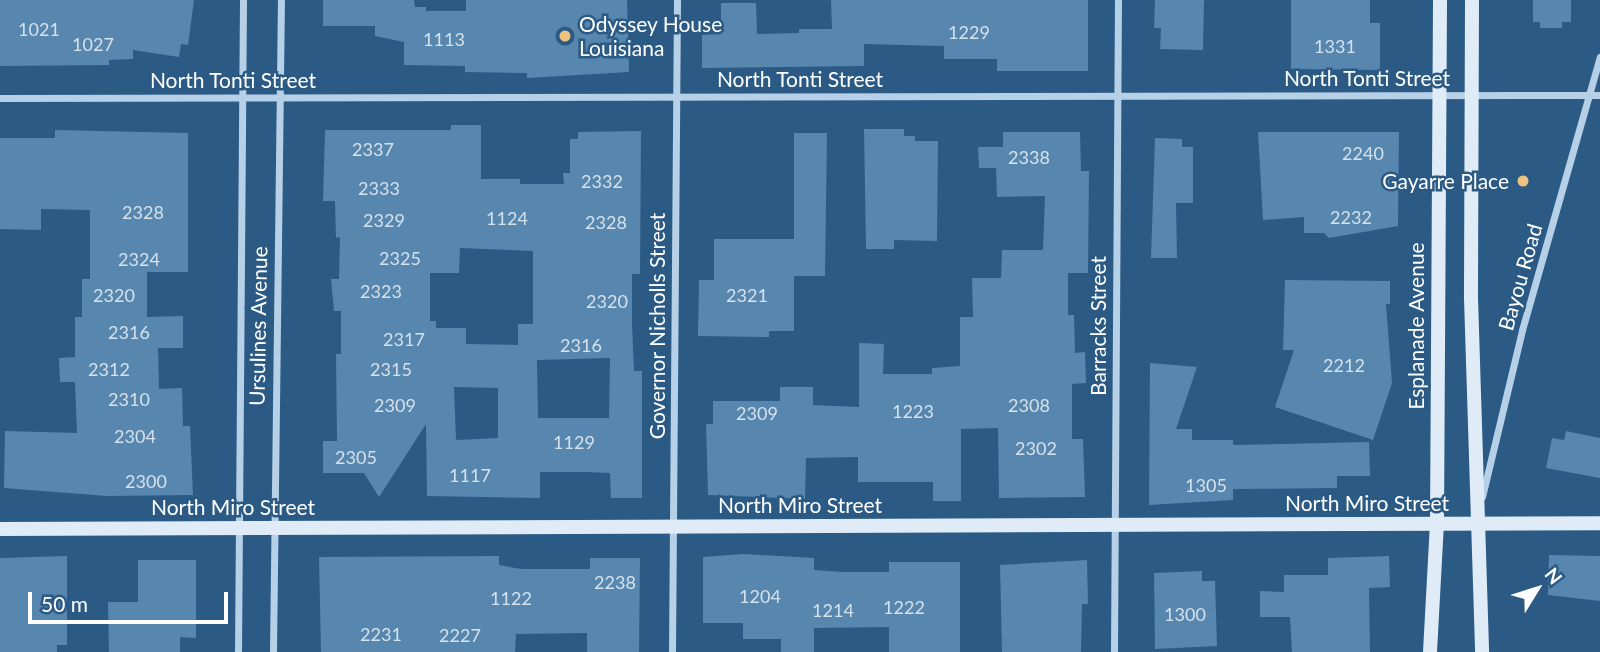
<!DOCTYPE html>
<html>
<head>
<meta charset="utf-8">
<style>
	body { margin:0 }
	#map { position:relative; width:1600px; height:652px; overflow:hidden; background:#2b5a85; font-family:Lato,sans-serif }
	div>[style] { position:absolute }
	.building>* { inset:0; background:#5786ae }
	.street>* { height:7px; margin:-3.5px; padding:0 3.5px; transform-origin:3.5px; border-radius:3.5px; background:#b6d0e7 }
	.secondary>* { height:14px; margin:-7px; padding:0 7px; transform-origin:7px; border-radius:7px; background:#dfebf7 }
	.dots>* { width:19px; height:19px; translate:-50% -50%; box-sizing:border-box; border:4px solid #2b5a85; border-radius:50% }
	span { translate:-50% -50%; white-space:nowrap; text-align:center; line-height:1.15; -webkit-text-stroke:5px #2b5a85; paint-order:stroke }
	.number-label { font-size:18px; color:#d5e1eb }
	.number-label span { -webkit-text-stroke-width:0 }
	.poi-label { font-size:21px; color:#fff }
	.left { translate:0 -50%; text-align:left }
	.right { translate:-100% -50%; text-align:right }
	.street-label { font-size:21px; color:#fff }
	.north { position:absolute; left:1502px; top:554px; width:70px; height:70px; -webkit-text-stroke:5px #2b5a85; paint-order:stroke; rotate:52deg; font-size:19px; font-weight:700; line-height:28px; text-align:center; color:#fff }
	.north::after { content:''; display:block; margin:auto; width:24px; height:32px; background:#fff; clip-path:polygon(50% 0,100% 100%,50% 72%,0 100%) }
	.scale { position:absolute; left:28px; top:592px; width:200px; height:32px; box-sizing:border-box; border:4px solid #fff; border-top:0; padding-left:9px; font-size:21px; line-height:24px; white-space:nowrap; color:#fff; -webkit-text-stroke:5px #2b5a85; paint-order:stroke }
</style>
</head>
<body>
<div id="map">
	<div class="building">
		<i style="clip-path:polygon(0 0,194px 0,188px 45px,181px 44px,179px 57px,133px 50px,133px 59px,109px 60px,109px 65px,0 66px)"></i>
		<i style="clip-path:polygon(323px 0,414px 0,415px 7px,426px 7px,426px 11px,466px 11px,466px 0,627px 0,629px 72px,527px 78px,527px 73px,465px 72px,465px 66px,404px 65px,404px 42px,375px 36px,375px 26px,323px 26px)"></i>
		<i style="clip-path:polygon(831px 0,1088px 0,1088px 71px,997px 71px,997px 59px,944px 59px,944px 46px,864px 44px,864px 66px,702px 68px,702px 35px,721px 34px,721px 3px,756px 3px,757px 34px,799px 33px,799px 29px,832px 29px)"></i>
		<i style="clip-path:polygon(1155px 0,1204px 0,1203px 50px,1160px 49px,1161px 28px,1154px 28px)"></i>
		<i style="clip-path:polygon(1291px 0,1370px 0,1370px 23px,1380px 23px,1380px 70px,1291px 69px)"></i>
		<i style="clip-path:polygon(1533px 0,1571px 0,1571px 22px,1562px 22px,1562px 28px,1540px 28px,1540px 22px,1533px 22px)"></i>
		<i style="clip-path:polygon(evenodd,451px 125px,481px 125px,481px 179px,520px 179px,520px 184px,564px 184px,563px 173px,570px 173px,570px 139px,578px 139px,578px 132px,641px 131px,640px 274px,632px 274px,632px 323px,634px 371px,642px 371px,642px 498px,611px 498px,610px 473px,585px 472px,540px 472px,540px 498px,427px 496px,426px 424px,379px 497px,364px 473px,323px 473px,323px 441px,337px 441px,336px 354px,341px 354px,341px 311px,334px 311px,331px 279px,339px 279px,340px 237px,336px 238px,335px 201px,323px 201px,325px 130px,451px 130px,451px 125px,460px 248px,533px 251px,533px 324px,518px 324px,518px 345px,466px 344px,466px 328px,436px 328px,436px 321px,430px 321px,430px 273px,459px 273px,460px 248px,451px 125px,610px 358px,609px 418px,538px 418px,537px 360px,610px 358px,451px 125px,454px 387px,498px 388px,498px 438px,456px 440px,454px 387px)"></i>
		<i style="clip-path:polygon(864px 129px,904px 129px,904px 136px,915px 136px,915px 141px,938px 141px,937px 241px,894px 240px,894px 249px,866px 249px)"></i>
		<i style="clip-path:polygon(55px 130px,188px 133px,188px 272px,147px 272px,147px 317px,183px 316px,183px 348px,158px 348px,159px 389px,182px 388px,183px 426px,190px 426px,193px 495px,107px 496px,4px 488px,5px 431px,77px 433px,75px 382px,60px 382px,59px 358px,75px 357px,75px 317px,82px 317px,82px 279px,90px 279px,90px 210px,41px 209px,41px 230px,0 229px,0 138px,55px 138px)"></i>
		<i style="clip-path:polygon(1003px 132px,1080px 132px,1081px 171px,1089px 171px,1088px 273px,1068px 273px,1068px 315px,1074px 315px,1075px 353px,1085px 352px,1086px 383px,1072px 384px,1072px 439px,1083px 439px,1085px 497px,999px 498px,998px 428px,961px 429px,961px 501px,933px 501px,933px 482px,858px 482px,858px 457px,806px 458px,805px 499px,708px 495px,706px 424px,713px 424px,713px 401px,780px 401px,780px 387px,813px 387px,813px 405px,859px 407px,859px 343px,884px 344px,883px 374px,932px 374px,932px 368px,960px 366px,960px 317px,973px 317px,972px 278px,1001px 278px,1002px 250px,1043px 250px,1045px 196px,997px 197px,996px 168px,979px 168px,978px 147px,1003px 147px)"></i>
		<i style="clip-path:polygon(1258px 132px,1399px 132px,1398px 226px,1329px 238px,1324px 233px,1304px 233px,1304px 217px,1263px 220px)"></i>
		<i style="clip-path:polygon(794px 133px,827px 133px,825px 276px,794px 276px,794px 331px,769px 331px,769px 337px,698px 336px,699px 280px,714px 280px,714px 239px,794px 239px)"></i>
		<i style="clip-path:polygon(1155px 138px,1182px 139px,1182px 147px,1193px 147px,1193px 203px,1176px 203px,1177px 258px,1151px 258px)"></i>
		<i style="clip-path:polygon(1285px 280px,1390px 281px,1390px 304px,1386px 304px,1392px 383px,1373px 440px,1275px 407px,1294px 350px,1283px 350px)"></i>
		<i style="clip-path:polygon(1150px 363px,1197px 367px,1176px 429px,1192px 429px,1192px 440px,1233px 440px,1233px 445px,1369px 442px,1370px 476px,1337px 476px,1337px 488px,1233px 489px,1233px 500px,1149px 505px)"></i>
		<i style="clip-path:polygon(1566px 431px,1600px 438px,1600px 478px,1546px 468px,1552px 438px,1564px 440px)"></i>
		<i style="clip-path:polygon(743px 554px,814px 558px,814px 570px,843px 572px,889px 572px,889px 562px,960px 562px,960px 652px,889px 652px,889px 627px,814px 628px,814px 652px,781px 652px,781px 639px,743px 639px,743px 623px,703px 623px,703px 557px)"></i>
		<i style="clip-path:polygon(1549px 555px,1600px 556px,1600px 601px,1548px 595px)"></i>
		<i style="clip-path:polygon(67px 556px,67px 645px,57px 645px,57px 652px,0 652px,0 558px)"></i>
		<i style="clip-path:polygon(499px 556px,499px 565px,521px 569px,590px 569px,590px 558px,640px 558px,639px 652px,587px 652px,587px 633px,516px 634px,515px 652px,321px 652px,319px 557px)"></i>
		<i style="clip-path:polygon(1389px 556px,1390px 587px,1369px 588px,1370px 652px,1292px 652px,1290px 617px,1260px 617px,1260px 591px,1284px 592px,1284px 575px,1328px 575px,1328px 558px)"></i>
		<i style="clip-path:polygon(138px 560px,196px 560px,196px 638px,180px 637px,180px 652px,109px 652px,108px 602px,138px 602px)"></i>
		<i style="clip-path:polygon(1087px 560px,1088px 604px,1082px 604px,1081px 652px,1002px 652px,1000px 565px)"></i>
		<i style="clip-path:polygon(1202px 571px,1202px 581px,1215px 581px,1217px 646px,1155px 649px,1154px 573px)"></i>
	</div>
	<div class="street">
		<i style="left:0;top:98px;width:1600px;rotate:-0.11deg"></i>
		<i style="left:1482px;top:497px;width:172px;rotate:-76.5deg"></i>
		<i style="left:1522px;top:330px;width:284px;rotate:-74.1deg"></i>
		<i style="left:238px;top:652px;width:652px;rotate:-89.56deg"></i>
		<i style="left:273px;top:652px;width:652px;rotate:-89.3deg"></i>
		<i style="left:672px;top:652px;width:652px;rotate:-89.56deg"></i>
		<i style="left:1114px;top:652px;width:652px;rotate:-89.65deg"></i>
	</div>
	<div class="secondary">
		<i style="left:1472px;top:0;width:298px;rotate:90.2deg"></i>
		<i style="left:1471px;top:298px;width:354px;rotate:88.2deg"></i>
		<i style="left:0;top:529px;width:1600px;rotate:-0.21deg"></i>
		<i style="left:1430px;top:652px;width:128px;rotate:-86.9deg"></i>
		<i style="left:1437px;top:524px;width:524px;rotate:-89.67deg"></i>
	</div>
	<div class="dots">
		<i style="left:565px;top:36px;background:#edc37e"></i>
		<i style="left:1523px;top:181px;background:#edc37e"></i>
	</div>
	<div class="number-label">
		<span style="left:39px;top:29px">1021</span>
		<span style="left:969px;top:32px">1229</span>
		<span style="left:444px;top:39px">1113</span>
		<span style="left:93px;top:44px">1027</span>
		<span style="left:1335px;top:46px">1331</span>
		<span style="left:373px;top:149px">2337</span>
		<span style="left:1363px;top:153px">2240</span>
		<span style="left:1029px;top:157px">2338</span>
		<span style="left:602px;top:181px">2332</span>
		<span style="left:379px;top:188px">2333</span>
		<span style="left:143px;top:212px">2328</span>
		<span style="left:1351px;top:217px">2232</span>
		<span style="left:507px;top:218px">1124</span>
		<span style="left:384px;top:220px">2329</span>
		<span style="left:606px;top:222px">2328</span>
		<span style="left:400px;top:258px">2325</span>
		<span style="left:139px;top:259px">2324</span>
		<span style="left:381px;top:291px">2323</span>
		<span style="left:114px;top:295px">2320</span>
		<span style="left:747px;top:295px">2321</span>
		<span style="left:607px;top:301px">2320</span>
		<span style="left:129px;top:332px">2316</span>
		<span style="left:404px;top:339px">2317</span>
		<span style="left:581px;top:345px">2316</span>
		<span style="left:1344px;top:365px">2212</span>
		<span style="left:109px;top:369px">2312</span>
		<span style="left:391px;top:369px">2315</span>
		<span style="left:129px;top:399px">2310</span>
		<span style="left:395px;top:405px">2309</span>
		<span style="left:1029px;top:405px">2308</span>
		<span style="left:913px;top:411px">1223</span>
		<span style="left:757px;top:413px">2309</span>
		<span style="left:135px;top:436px">2304</span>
		<span style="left:574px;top:442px">1129</span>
		<span style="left:1036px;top:448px">2302</span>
		<span style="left:356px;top:457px">2305</span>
		<span style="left:470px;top:475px">1117</span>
		<span style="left:146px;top:481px">2300</span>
		<span style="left:1206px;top:485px">1305</span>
		<span style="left:615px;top:582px">2238</span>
		<span style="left:760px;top:596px">1204</span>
		<span style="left:511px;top:598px">1122</span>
		<span style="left:904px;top:607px">1222</span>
		<span style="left:833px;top:610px">1214</span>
		<span style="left:1185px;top:614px">1300</span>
		<span style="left:381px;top:634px">2231</span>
		<span style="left:460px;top:635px">2227</span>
	</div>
	<div class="poi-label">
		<span class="left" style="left:579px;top:36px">Odyssey House<br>Louisiana</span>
		<span class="right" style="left:1509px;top:181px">Gayarre Place</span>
	</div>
	<div class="street-label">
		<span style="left:1367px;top:78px">North Tonti Street</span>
		<span style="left:800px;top:79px">North Tonti Street</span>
		<span style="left:233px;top:80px">North Tonti Street</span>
		<span style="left:1520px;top:277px;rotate:-74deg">Bayou Road</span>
		<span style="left:258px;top:326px;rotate:-89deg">Ursulines Avenue</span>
		<span style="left:657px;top:326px;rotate:-90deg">Governor Nicholls Street</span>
		<span style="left:1098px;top:326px;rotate:-90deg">Barracks Street</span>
		<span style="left:1416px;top:326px;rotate:-90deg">Esplanade Avenue</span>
		<span style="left:1367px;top:503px">North Miro Street</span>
		<span style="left:800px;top:505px">North Miro Street</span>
		<span style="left:233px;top:507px">North Miro Street</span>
	</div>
	<div class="north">N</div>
	<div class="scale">50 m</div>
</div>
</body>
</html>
